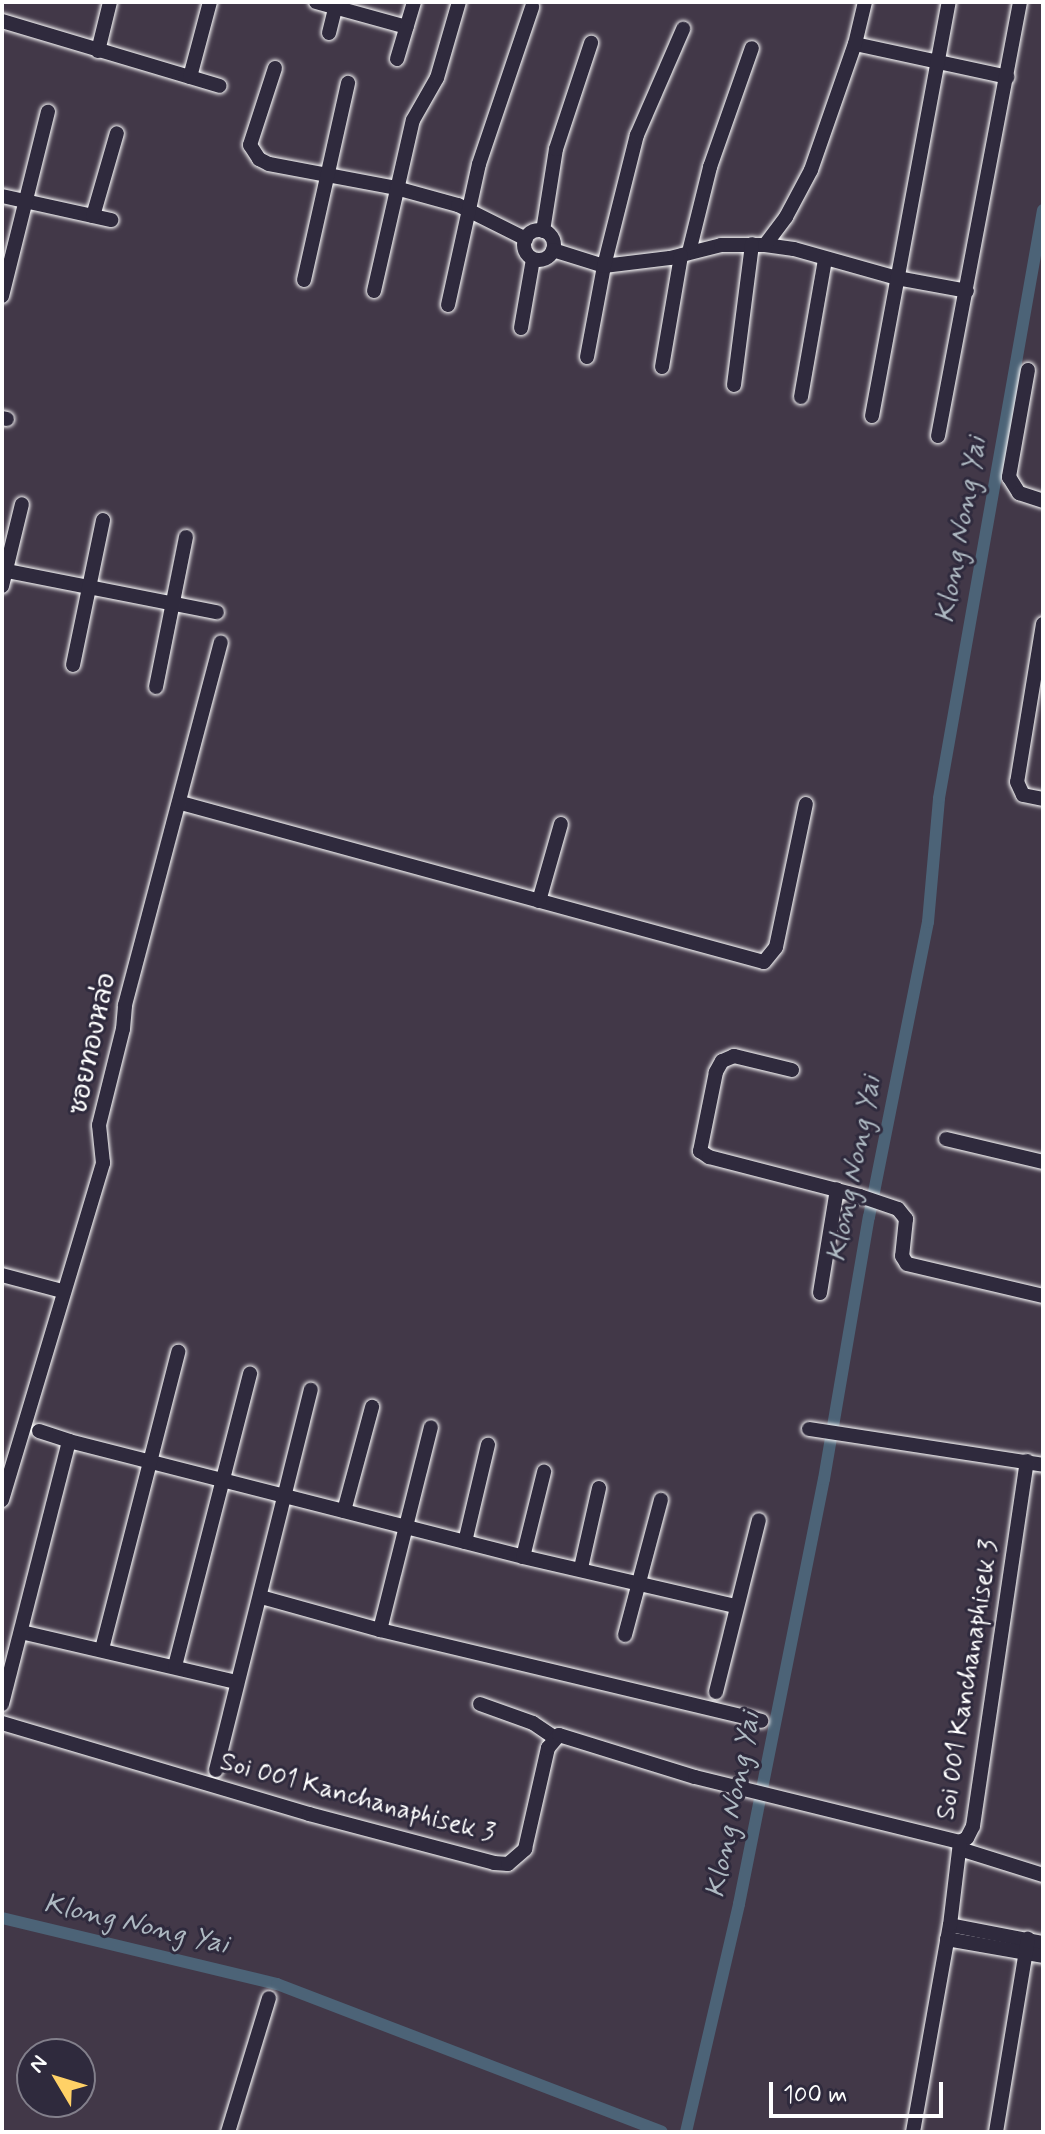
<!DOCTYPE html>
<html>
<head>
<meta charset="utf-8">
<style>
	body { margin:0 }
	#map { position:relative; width:1045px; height:2134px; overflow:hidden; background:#423848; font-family:Mynerve,"Playpen Sans Thai",sans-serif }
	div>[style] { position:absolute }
	.canal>* { height:12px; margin:-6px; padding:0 6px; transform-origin:6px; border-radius:6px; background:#4c6377 }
	.roads { filter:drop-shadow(0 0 2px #fff) drop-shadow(0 0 2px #fff) }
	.minor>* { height:14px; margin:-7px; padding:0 7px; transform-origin:7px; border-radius:7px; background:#2f2a3d }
	.minor>.ring { margin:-7px; padding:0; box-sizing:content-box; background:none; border:14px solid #2f2a3d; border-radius:50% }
	span { translate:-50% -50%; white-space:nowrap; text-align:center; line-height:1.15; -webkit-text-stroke:6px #2f2a3d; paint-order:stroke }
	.street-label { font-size:26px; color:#fff }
	.water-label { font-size:28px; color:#aeb9c2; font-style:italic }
	.frame { position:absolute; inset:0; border:4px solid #fff; pointer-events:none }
	.north { position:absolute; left:16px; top:2038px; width:80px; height:80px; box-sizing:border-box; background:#2f2a3d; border:2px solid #827f8b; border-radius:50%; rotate:308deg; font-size:22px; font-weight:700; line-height:32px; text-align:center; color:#fff }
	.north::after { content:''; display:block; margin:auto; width:28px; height:36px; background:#ffd166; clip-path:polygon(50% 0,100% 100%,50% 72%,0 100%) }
	.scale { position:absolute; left:769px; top:2082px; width:174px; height:36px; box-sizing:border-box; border:4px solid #fff; border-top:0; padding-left:10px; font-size:24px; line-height:28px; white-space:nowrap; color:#fff; -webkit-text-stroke:6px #2f2a3d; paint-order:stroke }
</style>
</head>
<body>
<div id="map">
	<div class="canal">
		<i style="left:2px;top:1918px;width:283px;rotate:13.5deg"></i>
		<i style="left:277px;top:1984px;width:412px;rotate:21deg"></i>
		<i style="left:686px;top:2132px;width:234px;rotate:-76.9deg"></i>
		<i style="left:739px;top:1904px;width:433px;rotate:-78.7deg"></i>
		<i style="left:824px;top:1479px;width:266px;rotate:-80.3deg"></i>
		<i style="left:869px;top:1217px;width:301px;rotate:-78.7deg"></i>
		<i style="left:928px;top:922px;width:124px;rotate:-84.9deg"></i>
		<i style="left:939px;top:798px;width:597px;rotate:-79.97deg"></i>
	</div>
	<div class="roads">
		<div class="minor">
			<i style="left:316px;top:2px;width:94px;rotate:15.4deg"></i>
			<i style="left:2px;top:21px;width:227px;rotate:16.6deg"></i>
			<i style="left:329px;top:33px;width:32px;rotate:-76deg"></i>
			<i style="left:855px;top:44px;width:156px;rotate:12.2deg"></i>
			<i style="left:98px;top:51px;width:50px;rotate:-76.2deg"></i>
			<i style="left:397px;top:59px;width:59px;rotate:-73.4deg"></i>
			<i style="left:275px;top:68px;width:81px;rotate:108deg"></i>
			<i style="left:250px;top:145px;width:17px;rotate:57deg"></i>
			<i style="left:259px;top:159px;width:11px;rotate:27deg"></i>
			<i style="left:269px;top:164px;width:129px;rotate:10.7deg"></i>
			<i style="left:396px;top:188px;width:64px;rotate:15.3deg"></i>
			<i style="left:458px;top:205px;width:76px;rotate:26.6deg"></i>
			<i style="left:190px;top:77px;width:78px;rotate:-75.1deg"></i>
			<i style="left:2px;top:196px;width:112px;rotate:12.4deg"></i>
			<i style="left:93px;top:216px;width:86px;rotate:-73.9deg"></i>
			<i class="ring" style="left:524px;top:230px;width:16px;height:16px"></i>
			<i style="left:543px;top:231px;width:83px;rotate:-81deg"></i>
			<i style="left:556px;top:149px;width:112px;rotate:-71.7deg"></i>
			<i style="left:765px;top:245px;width:29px;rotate:8deg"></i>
			<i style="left:794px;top:249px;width:107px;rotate:15.7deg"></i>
			<i style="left:897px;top:278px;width:71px;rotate:10.5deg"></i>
			<i style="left:553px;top:250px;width:53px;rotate:17.4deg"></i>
			<i style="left:604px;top:266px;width:66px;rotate:-6.9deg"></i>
			<i style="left:670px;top:258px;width:53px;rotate:-14.3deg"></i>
			<i style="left:721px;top:245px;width:44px"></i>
			<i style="left:765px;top:245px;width:35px;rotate:-53deg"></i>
			<i style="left:786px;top:217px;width:53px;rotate:-62deg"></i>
			<i style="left:811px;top:170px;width:133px;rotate:-70.8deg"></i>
			<i style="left:855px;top:44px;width:43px;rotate:-76.6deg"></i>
			<i style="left:689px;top:252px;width:88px;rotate:-76.1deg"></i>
			<i style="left:710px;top:167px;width:126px;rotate:-70.6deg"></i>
			<i style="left:304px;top:280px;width:202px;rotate:-77.4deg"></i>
			<i style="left:374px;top:291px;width:175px;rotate:-77.2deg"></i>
			<i style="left:413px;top:120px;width:48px;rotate:-60.3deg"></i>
			<i style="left:437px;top:78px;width:79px;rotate:-73.9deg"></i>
			<i style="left:2px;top:296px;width:190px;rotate:-76deg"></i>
			<i style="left:448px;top:305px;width:144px;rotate:-77.6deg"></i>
			<i style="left:479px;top:164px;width:166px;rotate:-71.3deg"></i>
			<i style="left:521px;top:328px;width:70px;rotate:-80.1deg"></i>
			<i style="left:587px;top:357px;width:93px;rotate:-79.4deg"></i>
			<i style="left:604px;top:266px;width:135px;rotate:-75.9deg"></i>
			<i style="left:637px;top:135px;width:116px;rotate:-66.5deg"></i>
			<i style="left:662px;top:367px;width:113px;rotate:-80.3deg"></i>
			<i style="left:1028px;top:370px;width:109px;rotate:100.1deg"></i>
			<i style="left:1009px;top:477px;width:19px;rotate:58deg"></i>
			<i style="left:1019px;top:493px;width:25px;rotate:18deg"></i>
			<i style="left:734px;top:385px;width:142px;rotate:-82.7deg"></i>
			<i style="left:801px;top:397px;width:140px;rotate:-80.1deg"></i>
			<i style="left:872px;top:416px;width:421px;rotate:-79.5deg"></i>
			<i style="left:2px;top:418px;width:5px;rotate:11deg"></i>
			<i style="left:938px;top:436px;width:442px;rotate:-79.3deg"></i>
			<i style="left:2px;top:570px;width:219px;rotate:11.1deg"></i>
			<i style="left:2px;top:586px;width:84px;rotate:-76.3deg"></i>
			<i style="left:1043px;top:624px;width:160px;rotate:99.3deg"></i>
			<i style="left:1017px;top:782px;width:14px;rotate:65deg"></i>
			<i style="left:1023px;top:795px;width:20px;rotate:11deg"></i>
			<i style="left:73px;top:665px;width:148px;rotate:-78.3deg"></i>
			<i style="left:156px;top:687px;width:153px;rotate:-78.7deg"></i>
			<i style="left:181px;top:803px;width:604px;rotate:15.26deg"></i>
			<i style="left:764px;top:962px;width:19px;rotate:-51deg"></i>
			<i style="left:776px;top:947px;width:146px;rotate:-78.2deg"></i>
			<i style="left:539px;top:901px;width:80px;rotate:-74.1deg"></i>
			<i style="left:792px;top:1070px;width:60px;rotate:-166.4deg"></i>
			<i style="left:734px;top:1056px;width:13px;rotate:157deg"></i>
			<i style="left:722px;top:1061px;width:13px;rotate:119deg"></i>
			<i style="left:716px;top:1072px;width:81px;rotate:101.4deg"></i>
			<i style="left:700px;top:1151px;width:11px;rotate:34deg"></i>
			<i style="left:709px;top:1157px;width:156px;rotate:14.5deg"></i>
			<i style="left:860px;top:1196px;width:40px;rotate:18.9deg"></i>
			<i style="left:898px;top:1209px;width:13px;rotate:51deg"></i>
			<i style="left:906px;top:1219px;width:37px;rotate:96deg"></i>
			<i style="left:902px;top:1256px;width:9px;rotate:58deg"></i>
			<i style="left:907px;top:1264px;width:140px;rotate:13.2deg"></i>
			<i style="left:946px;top:1139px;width:100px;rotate:13.3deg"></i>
			<i style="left:2px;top:1275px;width:62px;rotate:14.9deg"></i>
			<i style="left:820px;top:1293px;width:105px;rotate:-80.7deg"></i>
			<i style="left:809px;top:1429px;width:237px;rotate:8.7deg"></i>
			<i style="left:39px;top:1431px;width:32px;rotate:18deg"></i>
			<i style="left:69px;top:1441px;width:469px;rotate:14.3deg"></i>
			<i style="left:523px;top:1557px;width:219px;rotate:13deg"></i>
			<i style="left:2px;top:1500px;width:352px;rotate:-73.3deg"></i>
			<i style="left:103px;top:1163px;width:38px;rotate:-96deg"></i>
			<i style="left:99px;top:1125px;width:99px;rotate:-76deg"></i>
			<i style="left:123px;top:1029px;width:24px;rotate:-85deg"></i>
			<i style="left:125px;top:1005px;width:375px;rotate:-75.2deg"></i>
			<i style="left:344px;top:1511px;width:108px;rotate:-74.9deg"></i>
			<i style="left:465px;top:1542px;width:100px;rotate:-76.7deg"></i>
			<i style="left:523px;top:1557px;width:88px;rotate:-76.1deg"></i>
			<i style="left:581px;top:1568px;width:82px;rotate:-77.3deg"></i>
			<i style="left:261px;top:1597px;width:123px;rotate:15.5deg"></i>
			<i style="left:380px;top:1630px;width:392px;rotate:13.4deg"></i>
			<i style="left:380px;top:1630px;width:209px;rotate:-75.9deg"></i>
			<i style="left:21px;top:1632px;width:221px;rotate:13.1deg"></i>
			<i style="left:625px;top:1635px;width:140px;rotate:-75.1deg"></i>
			<i style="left:102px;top:1649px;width:307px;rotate:-75.6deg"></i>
			<i style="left:175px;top:1666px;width:302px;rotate:-75.6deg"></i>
			<i style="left:716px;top:1692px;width:177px;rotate:-76deg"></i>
			<i style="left:2px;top:1704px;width:271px;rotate:-75.7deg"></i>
			<i style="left:480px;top:1704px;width:56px;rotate:19.7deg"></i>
			<i style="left:533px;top:1723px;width:27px;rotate:34deg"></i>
			<i style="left:2px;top:1723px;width:320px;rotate:16.5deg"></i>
			<i style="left:309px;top:1814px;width:191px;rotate:14.8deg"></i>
			<i style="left:494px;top:1863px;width:14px;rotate:4deg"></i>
			<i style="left:508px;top:1864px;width:23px;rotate:-41deg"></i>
			<i style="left:525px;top:1849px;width:104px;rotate:-77.2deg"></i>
			<i style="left:548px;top:1748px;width:17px;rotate:-50deg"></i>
			<i style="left:559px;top:1735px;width:142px;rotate:17.2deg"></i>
			<i style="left:695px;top:1777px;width:273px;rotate:13.8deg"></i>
			<i style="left:216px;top:1770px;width:392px;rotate:-76deg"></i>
			<i style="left:960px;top:1842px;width:8px;rotate:-30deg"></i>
			<i style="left:967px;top:1838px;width:13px;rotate:-63deg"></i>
			<i style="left:973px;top:1826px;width:369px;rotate:-81.6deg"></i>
			<i style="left:960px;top:1849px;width:87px;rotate:17.4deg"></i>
			<i style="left:950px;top:1925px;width:95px;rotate:11deg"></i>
			<i style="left:947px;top:1939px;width:97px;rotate:10deg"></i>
			<i style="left:228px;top:2132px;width:140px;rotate:-73deg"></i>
			<i style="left:913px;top:2132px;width:210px;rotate:-79.9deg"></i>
			<i style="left:950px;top:1925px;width:84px;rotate:-83.1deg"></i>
			<i style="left:996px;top:2132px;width:196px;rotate:-80.6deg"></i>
		</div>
	</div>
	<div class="street-label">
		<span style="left:94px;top:1044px;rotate:-78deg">ซอยทองหล่อ</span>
		<span style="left:969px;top:1680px;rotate:-81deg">Soi 001 Kanchanaphisek 3</span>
		<span style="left:357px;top:1799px;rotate:15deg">Soi 001 Kanchanaphisek 3</span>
	</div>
	<div class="water-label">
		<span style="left:962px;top:530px;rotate:-80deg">Klong Nong Yai</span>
		<span style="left:855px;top:1169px;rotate:-79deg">Klong Nong Yai</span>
		<span style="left:734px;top:1805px;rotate:-79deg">Klong Nong Yai</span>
		<span style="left:136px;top:1925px;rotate:13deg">Klong Nong Yai</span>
	</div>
	<div class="frame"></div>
	<div class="north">N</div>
	<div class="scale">100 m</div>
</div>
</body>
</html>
